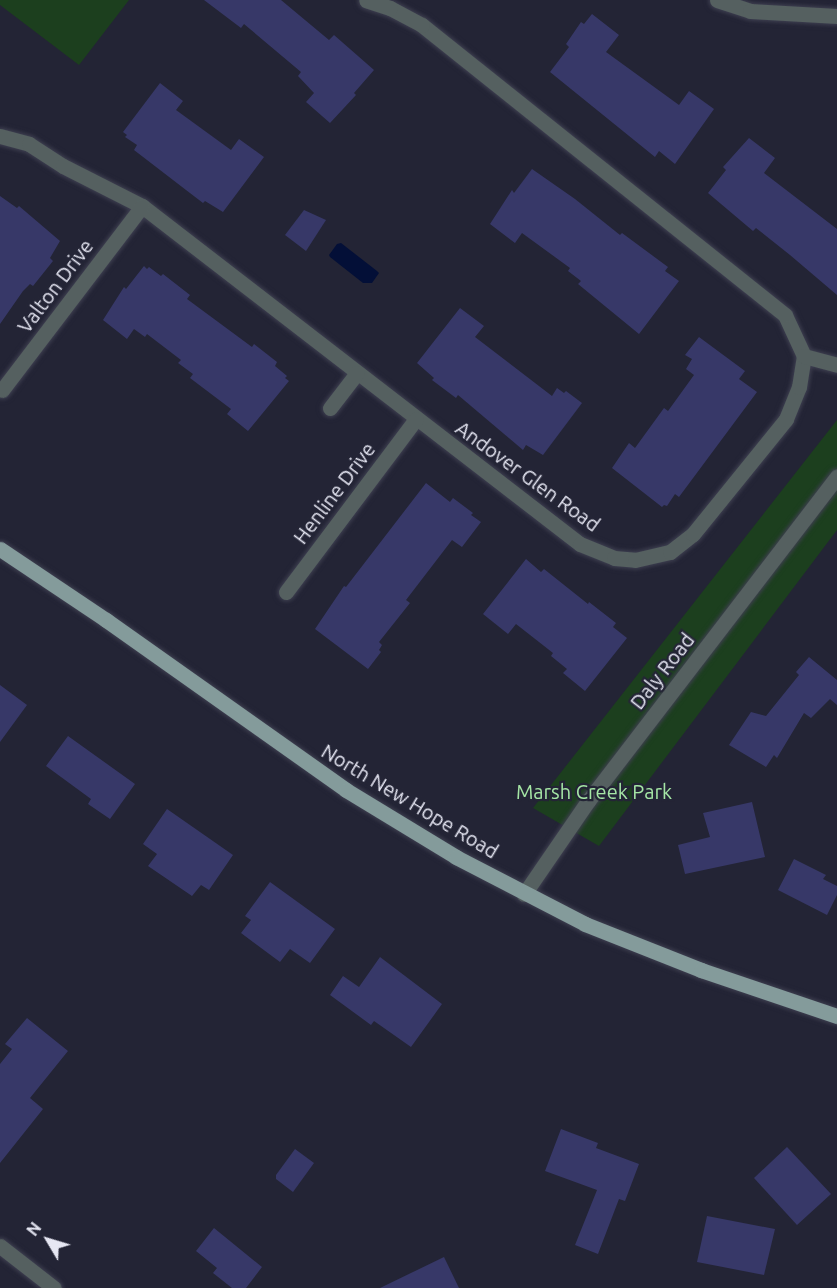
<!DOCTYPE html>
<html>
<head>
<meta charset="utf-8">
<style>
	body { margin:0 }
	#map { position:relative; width:837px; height:1288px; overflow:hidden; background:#232435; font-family:Ubuntu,sans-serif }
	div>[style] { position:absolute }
	.green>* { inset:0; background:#1c3f1e }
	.water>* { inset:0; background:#030f37 }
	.building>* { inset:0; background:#373868 }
	.roads { filter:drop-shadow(0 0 2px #3e3f50) drop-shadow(0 0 2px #3e3f50) }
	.minor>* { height:15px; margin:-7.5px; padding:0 7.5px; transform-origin:7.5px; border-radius:7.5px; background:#556060 }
	.major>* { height:15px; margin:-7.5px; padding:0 7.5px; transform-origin:7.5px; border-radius:7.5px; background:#849b9b }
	span { translate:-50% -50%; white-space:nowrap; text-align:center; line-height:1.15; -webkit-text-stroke:4.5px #232435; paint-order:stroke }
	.street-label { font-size:20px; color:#e6e7f3 }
	.park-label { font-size:20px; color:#a5e6a5 }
	.north { position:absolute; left:18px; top:1210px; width:60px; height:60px; -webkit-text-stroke:4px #232435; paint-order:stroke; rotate:308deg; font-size:16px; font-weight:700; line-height:24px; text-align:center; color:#e6e7f3 }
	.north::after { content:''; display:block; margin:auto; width:21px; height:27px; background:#e6e7f3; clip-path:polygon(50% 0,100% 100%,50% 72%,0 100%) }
</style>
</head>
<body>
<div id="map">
	<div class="green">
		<i style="clip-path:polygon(0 0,129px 0,79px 65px,0 5px)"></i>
		<i style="clip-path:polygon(837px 420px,837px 530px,599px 846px,533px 808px)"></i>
	</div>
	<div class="water">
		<i style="clip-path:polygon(341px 243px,377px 271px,379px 273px,372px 283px,363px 283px,330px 257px,329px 255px,337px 244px)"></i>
	</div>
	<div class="building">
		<i style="clip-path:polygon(204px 0,281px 0,329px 40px,334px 35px,374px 70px,354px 93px,356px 95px,330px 123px,306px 102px,314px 93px,298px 76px,301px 72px,244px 24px,241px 28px)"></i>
		<i style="clip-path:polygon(592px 14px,619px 35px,606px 52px,679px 105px,689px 91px,714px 109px,675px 164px,659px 151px,655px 157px,550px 72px,569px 47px,566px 44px,581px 22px,584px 24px)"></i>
		<i style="clip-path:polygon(160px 83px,183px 101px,176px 110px,231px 150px,239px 139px,264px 157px,223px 212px,205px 201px,203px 203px,186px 190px,134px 150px,137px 145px,125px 137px,127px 135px,123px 132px)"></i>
		<i style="clip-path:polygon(749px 138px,775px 158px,764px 173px,837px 229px,837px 295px,790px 255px,756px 228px,753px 231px,708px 193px,726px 170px,723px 167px)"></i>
		<i style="clip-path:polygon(532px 169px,575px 199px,620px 235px,622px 233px,668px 267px,665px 271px,679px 281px,639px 334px,578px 284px,581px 281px,568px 271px,570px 268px,522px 233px,515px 243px,490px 224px,512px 190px,514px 193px)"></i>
		<i style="clip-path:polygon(0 196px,17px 208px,19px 206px,60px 241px,50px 258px,53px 261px,33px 286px,30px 284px,23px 291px,0 324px)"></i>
		<i style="clip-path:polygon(304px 210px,326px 220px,306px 251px,285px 235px)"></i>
		<i style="clip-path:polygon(144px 266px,147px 269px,149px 267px,161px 276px,163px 274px,190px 295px,187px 299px,252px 347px,254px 344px,277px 362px,275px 366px,287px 376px,285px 378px,289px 381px,248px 431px,227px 414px,231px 409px,190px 378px,193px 374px,178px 363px,181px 360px,147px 334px,145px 337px,134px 329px,127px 339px,103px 320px,124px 287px,126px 289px)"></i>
		<i style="clip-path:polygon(460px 308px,484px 326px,475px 337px,552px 396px,557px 388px,564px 393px,566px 391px,582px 403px,543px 455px,526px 445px,523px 450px,458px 395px,456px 398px,432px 380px,434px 378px,417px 363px)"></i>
		<i style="clip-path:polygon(699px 337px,745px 371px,739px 379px,757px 392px,679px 497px,675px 494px,667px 506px,664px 505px,662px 507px,612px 468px,629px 443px,635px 448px,664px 408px,668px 411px,694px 375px,686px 369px,692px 359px,685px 355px)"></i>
		<i style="clip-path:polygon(426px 483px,450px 502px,453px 498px,473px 513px,471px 515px,481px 522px,462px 547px,452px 540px,406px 600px,410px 603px,379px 642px,382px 645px,379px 650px,381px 652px,368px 669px,315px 629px,344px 586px,346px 587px)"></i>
		<i style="clip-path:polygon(526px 559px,541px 572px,544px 569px,588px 604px,589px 602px,616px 623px,613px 627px,627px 638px,585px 691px,563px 673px,567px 669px,551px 656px,553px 653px,516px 624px,508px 634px,483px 614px)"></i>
		<i style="clip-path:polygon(809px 657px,837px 680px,837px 705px,830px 699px,811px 718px,804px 713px,777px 758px,774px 755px,766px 767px,729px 745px,751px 712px,766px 716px,799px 675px,796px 672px)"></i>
		<i style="clip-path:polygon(0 685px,27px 705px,0 742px)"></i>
		<i style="clip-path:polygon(68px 736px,135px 784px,110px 819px,88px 804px,91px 799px,46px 766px)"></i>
		<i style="clip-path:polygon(752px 802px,765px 857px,685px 874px,678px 845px,710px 837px,703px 813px)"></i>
		<i style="clip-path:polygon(167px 809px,233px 855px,209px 890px,201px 885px,192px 896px,148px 866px,157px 854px,143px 844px)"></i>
		<i style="clip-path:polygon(794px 859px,826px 875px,823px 879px,837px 886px,837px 895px,827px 915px,778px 890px)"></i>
		<i style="clip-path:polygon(270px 882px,335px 929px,310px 963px,290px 949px,280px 962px,241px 933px,251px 920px,245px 916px)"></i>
		<i style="clip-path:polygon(380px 957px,442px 1004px,411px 1047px,374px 1021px,371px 1025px,330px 995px,343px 976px,359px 987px)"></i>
		<i style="clip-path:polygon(27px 1018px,68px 1051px,30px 1098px,43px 1109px,0 1163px,0 1064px,12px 1049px,5px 1044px)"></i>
		<i style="clip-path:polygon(561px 1129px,598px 1143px,596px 1148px,639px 1164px,625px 1201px,619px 1199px,598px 1254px,575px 1245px,597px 1190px,545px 1171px)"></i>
		<i style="clip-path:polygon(787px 1147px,831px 1194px,797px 1225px,754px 1178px)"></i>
		<i style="clip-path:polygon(295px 1149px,314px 1163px,293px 1192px,276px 1179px,276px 1175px)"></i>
		<i style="clip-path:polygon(707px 1216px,775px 1229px,764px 1275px,697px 1262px)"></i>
		<i style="clip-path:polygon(214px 1228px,262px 1267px,246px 1288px,232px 1288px,213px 1273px,217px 1268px,196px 1251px)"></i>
		<i style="clip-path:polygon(444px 1257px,459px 1288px,380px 1288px)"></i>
	</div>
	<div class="roads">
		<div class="minor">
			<i style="left:717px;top:0;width:35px;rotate:18deg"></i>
			<i style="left:750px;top:11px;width:87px;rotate:3.3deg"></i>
			<i style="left:0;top:136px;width:30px;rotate:15deg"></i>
			<i style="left:29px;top:144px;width:40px;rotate:32.9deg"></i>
			<i style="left:63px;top:166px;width:89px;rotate:26.9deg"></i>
			<i style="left:142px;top:206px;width:553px;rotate:37.66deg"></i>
			<i style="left:580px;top:544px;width:37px;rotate:22deg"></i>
			<i style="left:614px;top:558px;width:21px;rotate:5deg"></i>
			<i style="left:635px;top:560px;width:36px;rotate:-13deg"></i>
			<i style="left:670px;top:552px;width:29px;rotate:-38deg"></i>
			<i style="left:693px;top:534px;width:148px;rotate:-51deg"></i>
			<i style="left:786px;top:419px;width:35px;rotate:-68deg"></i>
			<i style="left:799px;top:387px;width:31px;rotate:-81deg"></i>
			<i style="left:804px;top:356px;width:45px;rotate:-114.9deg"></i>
			<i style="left:785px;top:315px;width:465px;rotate:-141.4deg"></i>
			<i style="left:422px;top:25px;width:36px;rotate:-152deg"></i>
			<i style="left:390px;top:8px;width:25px;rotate:-162deg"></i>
			<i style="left:804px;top:356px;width:34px;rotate:15deg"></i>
			<i style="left:2px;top:390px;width:231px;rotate:-52.7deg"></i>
			<i style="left:330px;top:408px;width:44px;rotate:-52.4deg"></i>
			<i style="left:286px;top:592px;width:216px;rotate:-53.1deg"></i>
			<i style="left:524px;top:894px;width:113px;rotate:-55.5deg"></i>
			<i style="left:588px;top:801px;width:409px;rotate:-52.5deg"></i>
			<i style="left:0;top:1246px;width:68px;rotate:37.9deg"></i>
		</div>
		<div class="major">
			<i style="left:0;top:549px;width:128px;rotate:33.8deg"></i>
			<i style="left:106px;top:620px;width:294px;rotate:35.3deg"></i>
			<i style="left:346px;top:790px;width:129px;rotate:31.3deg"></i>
			<i style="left:456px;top:857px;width:145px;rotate:27.4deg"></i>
			<i style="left:585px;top:924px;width:125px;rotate:21.6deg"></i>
			<i style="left:701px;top:970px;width:144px;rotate:18.7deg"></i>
		</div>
	</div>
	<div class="street-label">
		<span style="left:55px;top:286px;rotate:-53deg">Valton Drive</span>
		<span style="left:528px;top:476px;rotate:36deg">Andover Glen Road</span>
		<span style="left:334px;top:493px;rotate:-53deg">Henline Drive</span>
		<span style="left:662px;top:671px;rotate:-52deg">Daly Road</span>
		<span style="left:410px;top:801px;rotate:31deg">North New Hope Road</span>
	</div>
	<div class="park-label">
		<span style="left:594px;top:791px">Marsh Creek Park</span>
	</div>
	<div class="north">N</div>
</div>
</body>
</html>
